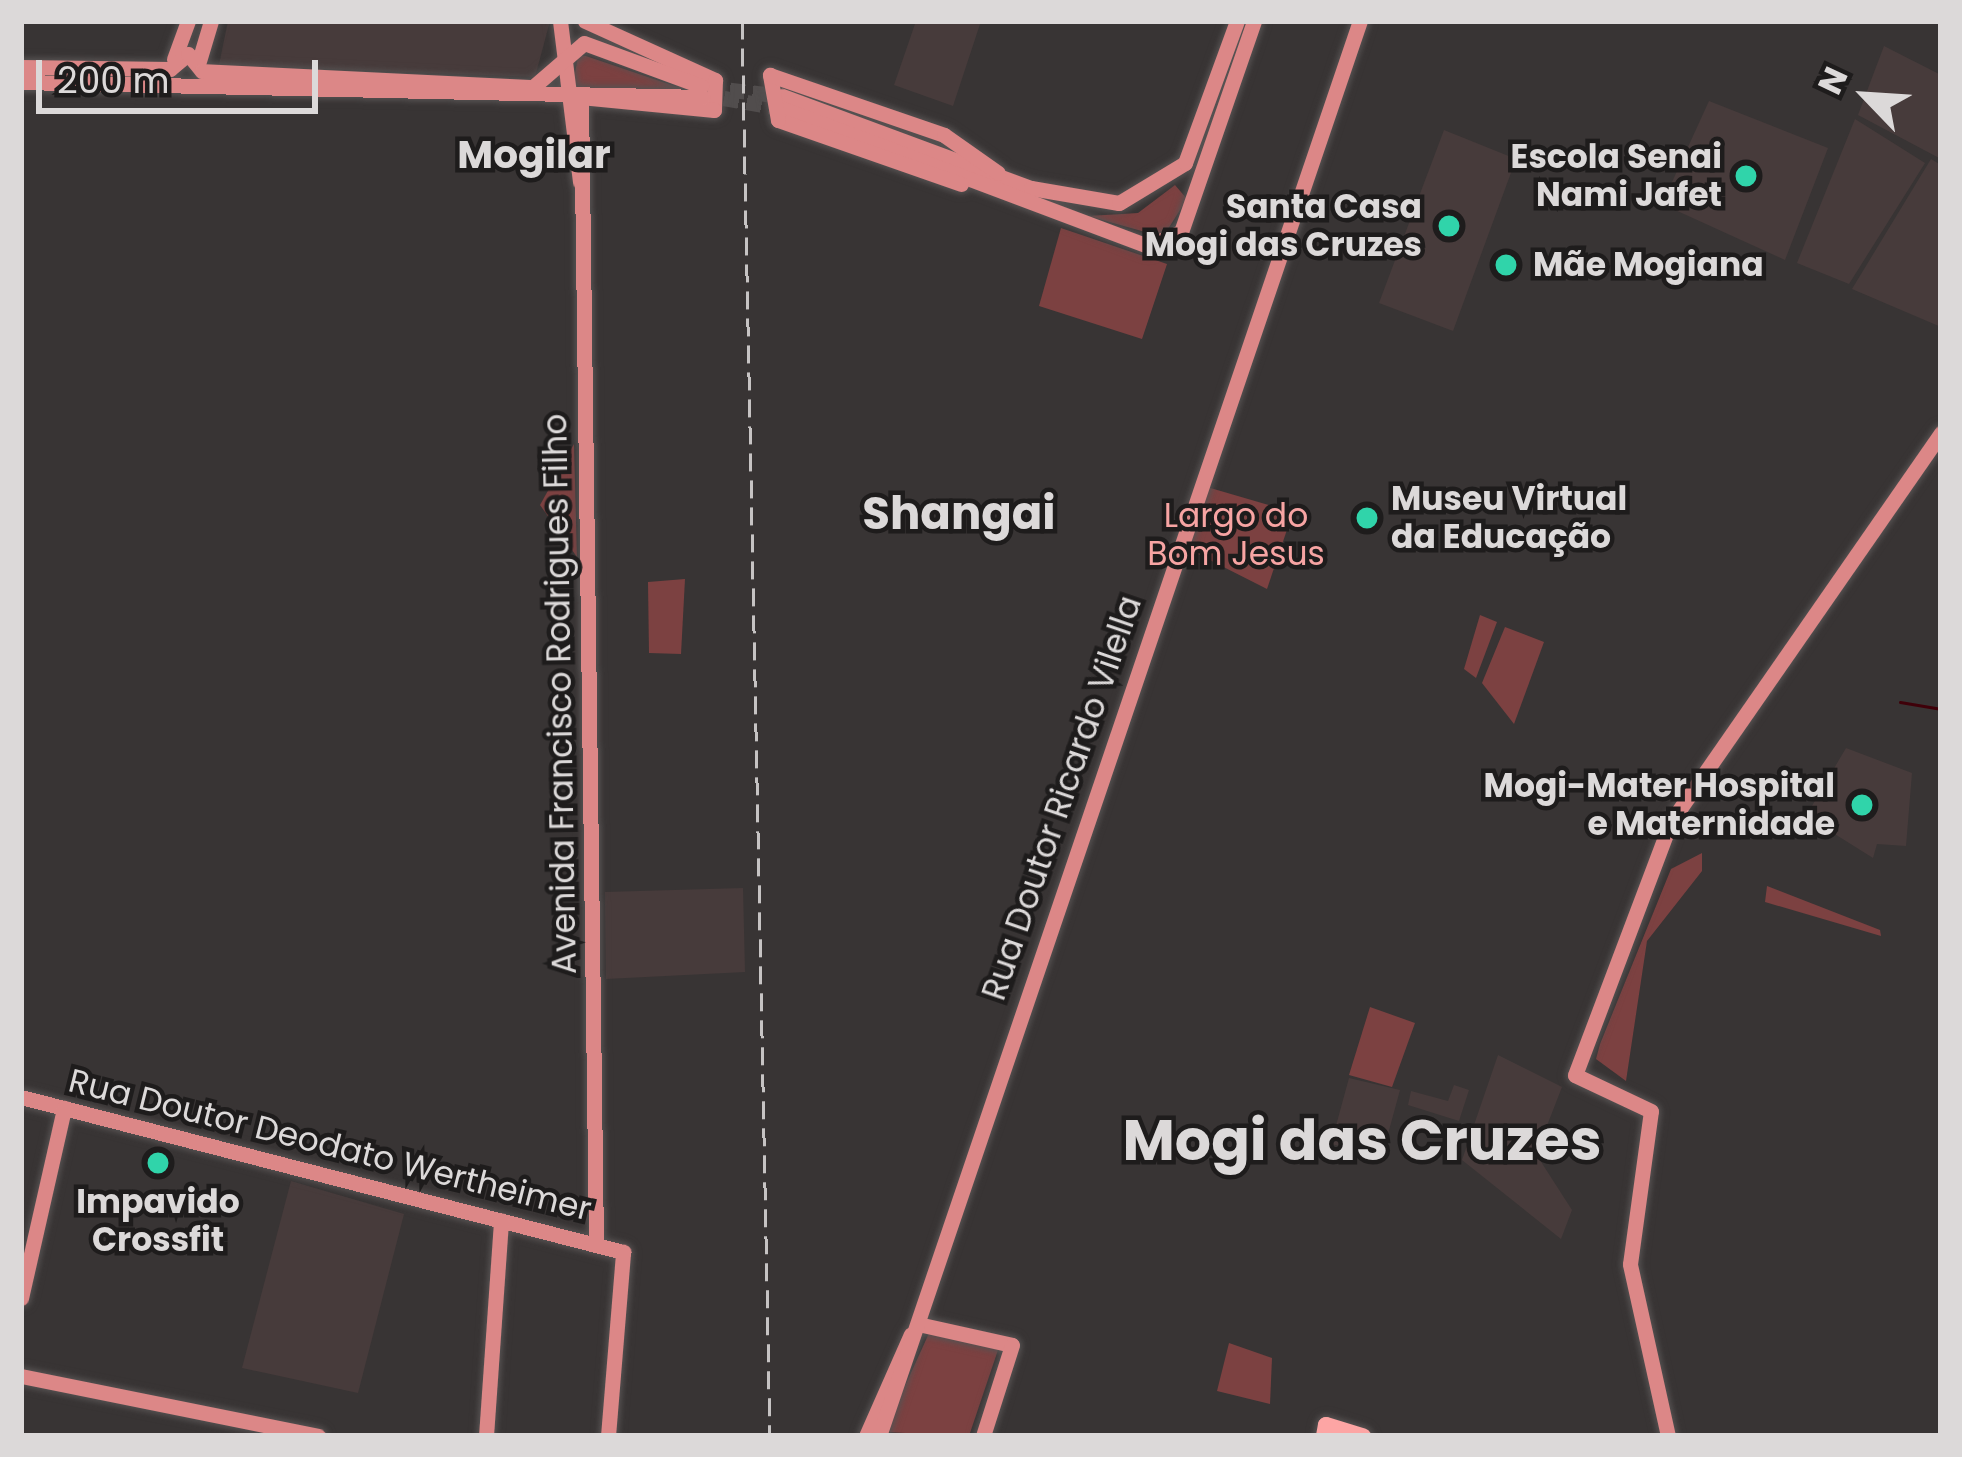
<!DOCTYPE html>
<html>
<head>
<meta charset="utf-8">
<style>
	body { margin:0 }
	#map { position:relative; width:1962px; height:1457px; overflow:hidden; background:#383434; font-family:Poppins,sans-serif }
	div>[style] { position:absolute }
	.built>* { inset:0; background:#473b3b }
	.green>* { inset:0; background:#7c4141 }
	.stream>* { height:3px; margin:-1.5px; padding:0 1.5px; transform-origin:1.5px; border-radius:1.5px; background:#3f0009 }
	.secondary-tunnel>* { height:15px; margin-top:-7.5px; transform-origin:0; background:repeating-linear-gradient(90deg,#514d4d 0 15px,transparent 0 23px) }
	.roads { filter:drop-shadow(0 0 3px #565252) drop-shadow(0 0 3px #565252) }
	.secondary>* { height:15px; margin:-7.5px; padding:0 7.5px; transform-origin:7.5px; border-radius:7.5px; background:#dc8787 }
	.primary>* { height:16px; margin:-8px; padding:0 8px; transform-origin:8px; border-radius:8px; background:#fda5a4 }
	.rail>* { height:3px; margin-top:-1.5px; transform-origin:0; background:repeating-linear-gradient(90deg,#c6c3c3 0 18px,transparent 0 27px) }
	.dots>* { width:33px; height:33px; translate:-50% -50%; box-sizing:border-box; border:6px solid #1e1c1c; border-radius:50% }
	span { translate:-50% -50%; white-space:nowrap; text-align:center; line-height:1.15; -webkit-text-stroke:9px #1e1c1c; paint-order:stroke }
	.poi-label { font-size:33px; color:#dcd9d9; font-weight:700 }
	.right { translate:-100% -50%; text-align:right }
	.left { translate:0 -50%; text-align:left }
	.park-label { font-size:33px; color:#f7a4a3 }
	.street-label { font-size:33px; color:#dcd9d9 }
	.quarter-label { font-size:39px; color:#dcd9d9; font-weight:700 }
	.district-label { font-size:45px; color:#dcd9d9; font-weight:700 }
	.town-label { font-size:57px; color:#dcd9d9; font-weight:700 }
	.frame { position:absolute; inset:0; border:24px solid #dcd9d9; pointer-events:none }
	.north { position:absolute; left:1806px; top:36px; width:120px; height:120px; -webkit-text-stroke:9px #1e1c1c; paint-order:stroke; rotate:295deg; font-size:33px; font-weight:700; line-height:48px; text-align:center; color:#dcd9d9 }
	.north::after { content:''; display:block; margin:auto; width:42px; height:54px; background:#dcd9d9; clip-path:polygon(50% 0,100% 100%,50% 72%,0 100%) }
	.scale { position:absolute; left:36px; top:60px; width:282px; height:54px; box-sizing:border-box; border:6px solid #dcd9d9; border-top:0; padding-left:15px; font-size:36px; line-height:42px; white-space:nowrap; color:#dcd9d9; -webkit-text-stroke:9px #1e1c1c; paint-order:stroke }
</style>
</head>
<body>
<div id="map">
	<div class="built">
		<i style="clip-path:polygon(228px 21px,550px 21px,535px 77px,219px 65px)"></i>
		<i style="clip-path:polygon(916px 21px,981px 21px,953px 106px,894px 85px)"></i>
		<i style="clip-path:polygon(1884px 46px,1941px 75px,1941px 159px,1858px 115px)"></i>
		<i style="clip-path:polygon(1709px 101px,1828px 148px,1785px 260px,1662px 204px)"></i>
		<i style="clip-path:polygon(1855px 119px,1925px 163px,1849px 284px,1797px 263px)"></i>
		<i style="clip-path:polygon(1444px 130px,1516px 159px,1453px 331px,1379px 303px)"></i>
		<i style="clip-path:polygon(1931px 159px,1941px 165px,1941px 327px,1852px 289px)"></i>
		<i style="clip-path:polygon(1846px 748px,1912px 773px,1906px 846px,1877px 844px,1873px 858px,1806px 816px)"></i>
		<i style="clip-path:polygon(743px 888px,745px 972px,606px 979px,605px 892px)"></i>
		<i style="clip-path:polygon(1498px 1055px,1562px 1087px,1536px 1154px,1572px 1210px,1561px 1239px,1462px 1160px)"></i>
		<i style="clip-path:polygon(1349px 1078px,1400px 1090px,1382px 1156px,1331px 1144px)"></i>
		<i style="clip-path:polygon(1454px 1085px,1469px 1090px,1459px 1121px,1408px 1105px,1411px 1091px,1448px 1101px)"></i>
		<i style="clip-path:polygon(291px 1181px,404px 1214px,358px 1393px,242px 1368px)"></i>
	</div>
	<div class="green">
		<i style="clip-path:polygon(578px 56px,586px 56px,692px 92px,572px 90px)"></i>
		<i style="clip-path:polygon(1175px 185px,1187px 199px,1163px 237px,1088px 216px,1138px 213px)"></i>
		<i style="clip-path:polygon(1061px 228px,1167px 264px,1142px 339px,1039px 306px)"></i>
		<i style="clip-path:polygon(574px 444px,577px 557px,540px 505px)"></i>
		<i style="clip-path:polygon(1207px 487px,1293px 512px,1267px 589px,1186px 548px)"></i>
		<i style="clip-path:polygon(685px 579px,681px 654px,649px 653px,648px 582px)"></i>
		<i style="clip-path:polygon(1480px 615px,1497px 622px,1476px 678px,1464px 669px)"></i>
		<i style="clip-path:polygon(1505px 627px,1544px 642px,1514px 724px,1482px 683px)"></i>
		<i style="clip-path:polygon(1702px 853px,1702px 871px,1647px 941px,1626px 1081px,1596px 1059px,1600px 1044px,1671px 869px)"></i>
		<i style="clip-path:polygon(1767px 886px,1880px 930px,1881px 936px,1765px 902px)"></i>
		<i style="clip-path:polygon(1370px 1007px,1415px 1023px,1392px 1087px,1349px 1075px)"></i>
		<i style="clip-path:polygon(930px 1331px,998px 1350px,969px 1436px,884px 1432px)"></i>
		<i style="clip-path:polygon(1229px 1343px,1272px 1358px,1270px 1404px,1217px 1391px)"></i>
	</div>
	<div class="stream">
		<i style="left:1900px;top:702px;width:42px;rotate:9.7deg"></i>
	</div>
	<div class="secondary-tunnel">
		<i style="left:707px;top:87px;width:76px;rotate:6.8deg"></i>
		<i style="left:724px;top:98px;width:58px;rotate:10deg"></i>
	</div>
	<div class="roads">
		<div class="secondary">
			<i style="left:560px;top:21px;width:162px;rotate:82.9deg"></i>
			<i style="left:585px;top:21px;width:143px;rotate:24.4deg"></i>
			<i style="left:715px;top:80px;width:30px;rotate:92deg"></i>
			<i style="left:714px;top:110px;width:134px;rotate:-174.4deg"></i>
			<i style="left:581px;top:97px;width:1148px;rotate:89.25deg"></i>
			<i style="left:174px;top:59px;width:40px;rotate:-69.8deg"></i>
			<i style="left:199px;top:61px;width:42px;rotate:-73.3deg"></i>
			<i style="left:21px;top:67px;width:149px;rotate:0.8deg"></i>
			<i style="left:170px;top:69px;width:23px;rotate:-40deg"></i>
			<i style="left:188px;top:54px;width:22px;rotate:51deg"></i>
			<i style="left:202px;top:71px;width:331px;rotate:2.8deg"></i>
			<i style="left:533px;top:87px;width:67px;rotate:-40.8deg"></i>
			<i style="left:584px;top:43px;width:125px;rotate:20.2deg"></i>
			<i style="left:21px;top:82px;width:682px;rotate:1.26deg"></i>
			<i style="left:782px;top:96px;width:265px;rotate:20.3deg"></i>
			<i style="left:1031px;top:188px;width:89px;rotate:9.7deg"></i>
			<i style="left:1119px;top:203px;width:77px;rotate:-31.2deg"></i>
			<i style="left:1185px;top:163px;width:151px;rotate:-69.9deg"></i>
			<i style="left:781px;top:108px;width:392px;rotate:20.6deg"></i>
			<i style="left:1148px;top:246px;width:36px;rotate:-23deg"></i>
			<i style="left:1181px;top:232px;width:223px;rotate:-70.9deg"></i>
			<i style="left:961px;top:184px;width:194px;rotate:-160.7deg"></i>
			<i style="left:778px;top:120px;width:46px;rotate:-100.1deg"></i>
			<i style="left:770px;top:75px;width:184px;rotate:19deg"></i>
			<i style="left:944px;top:135px;width:66px;rotate:35.1deg"></i>
			<i style="left:21px;top:1097px;width:622px;rotate:14.44deg"></i>
			<i style="left:21px;top:1298px;width:195px;rotate:-77.2deg"></i>
			<i style="left:918px;top:1324px;width:96px;rotate:12.6deg"></i>
			<i style="left:1012px;top:1345px;width:96px;rotate:107.7deg"></i>
			<i style="left:21px;top:1376px;width:303px;rotate:11.4deg"></i>
			<i style="left:486px;top:1436px;width:216px;rotate:-86deg"></i>
			<i style="left:608px;top:1436px;width:185px;rotate:-85.3deg"></i>
			<i style="left:866px;top:1436px;width:111px;rotate:-66.2deg"></i>
			<i style="left:879px;top:1436px;width:1495px;rotate:-71.23deg"></i>
			<i style="left:1668px;top:1436px;width:176px;rotate:-102.5deg"></i>
			<i style="left:1630px;top:1264px;width:154px;rotate:-82.2deg"></i>
			<i style="left:1651px;top:1111px;width:84px;rotate:-154.7deg"></i>
			<i style="left:1575px;top:1075px;width:269px;rotate:-69.3deg"></i>
			<i style="left:1670px;top:823px;width:475px;rotate:-55.2deg"></i>
		</div>
		<div class="primary">
			<i style="left:1324px;top:1436px;width:11px;rotate:-80deg"></i>
			<i style="left:1326px;top:1425px;width:39px;rotate:17deg"></i>
		</div>
	</div>
	<div class="rail">
		<i style="left:742px;top:21px;width:1415px;rotate:88.87deg"></i>
	</div>
	<div class="dots">
		<i style="left:1746px;top:176px;background:#30d4aa"></i>
		<i style="left:1449px;top:226px;background:#30d4aa"></i>
		<i style="left:1506px;top:265px;background:#30d4aa"></i>
		<i style="left:1367px;top:518px;background:#30d4aa"></i>
		<i style="left:1862px;top:805px;background:#30d4aa"></i>
		<i style="left:158px;top:1163px;background:#30d4aa"></i>
	</div>
	<div class="poi-label">
		<span class="right" style="left:1722px;top:176px">Escola Senai<br>Nami Jafet</span>
		<span class="right" style="left:1422px;top:226px">Santa Casa<br>Mogi das Cruzes</span>
		<span class="left" style="left:1533px;top:265px">Mãe Mogiana</span>
		<span class="left" style="left:1391px;top:518px">Museu Virtual<br>da Educação</span>
		<span class="right" style="left:1835px;top:805px">Mogi-Mater Hospital<br>e Maternidade</span>
		<span style="left:158px;top:1221px">Impavido<br>Crossfit</span>
	</div>
	<div class="park-label">
		<span style="left:1236px;top:535px">Largo do<br>Bom Jesus</span>
	</div>
	<div class="street-label">
		<span style="left:560px;top:694px;rotate:-91deg">Avenida Francisco Rodrigues Filho</span>
		<span style="left:1062px;top:798px;rotate:-71deg">Rua Doutor Ricardo Vilella</span>
		<span style="left:330px;top:1145px;rotate:14deg">Rua Doutor Deodato Wertheimer</span>
	</div>
	<div class="quarter-label">
		<span style="left:534px;top:155px">Mogilar</span>
	</div>
	<div class="district-label">
		<span style="left:959px;top:514px">Shangai</span>
	</div>
	<div class="town-label">
		<span style="left:1362px;top:1141px">Mogi das Cruzes</span>
	</div>
	<div class="frame"></div>
	<div class="north">N</div>
	<div class="scale">200 m</div>
</div>
</body>
</html>
